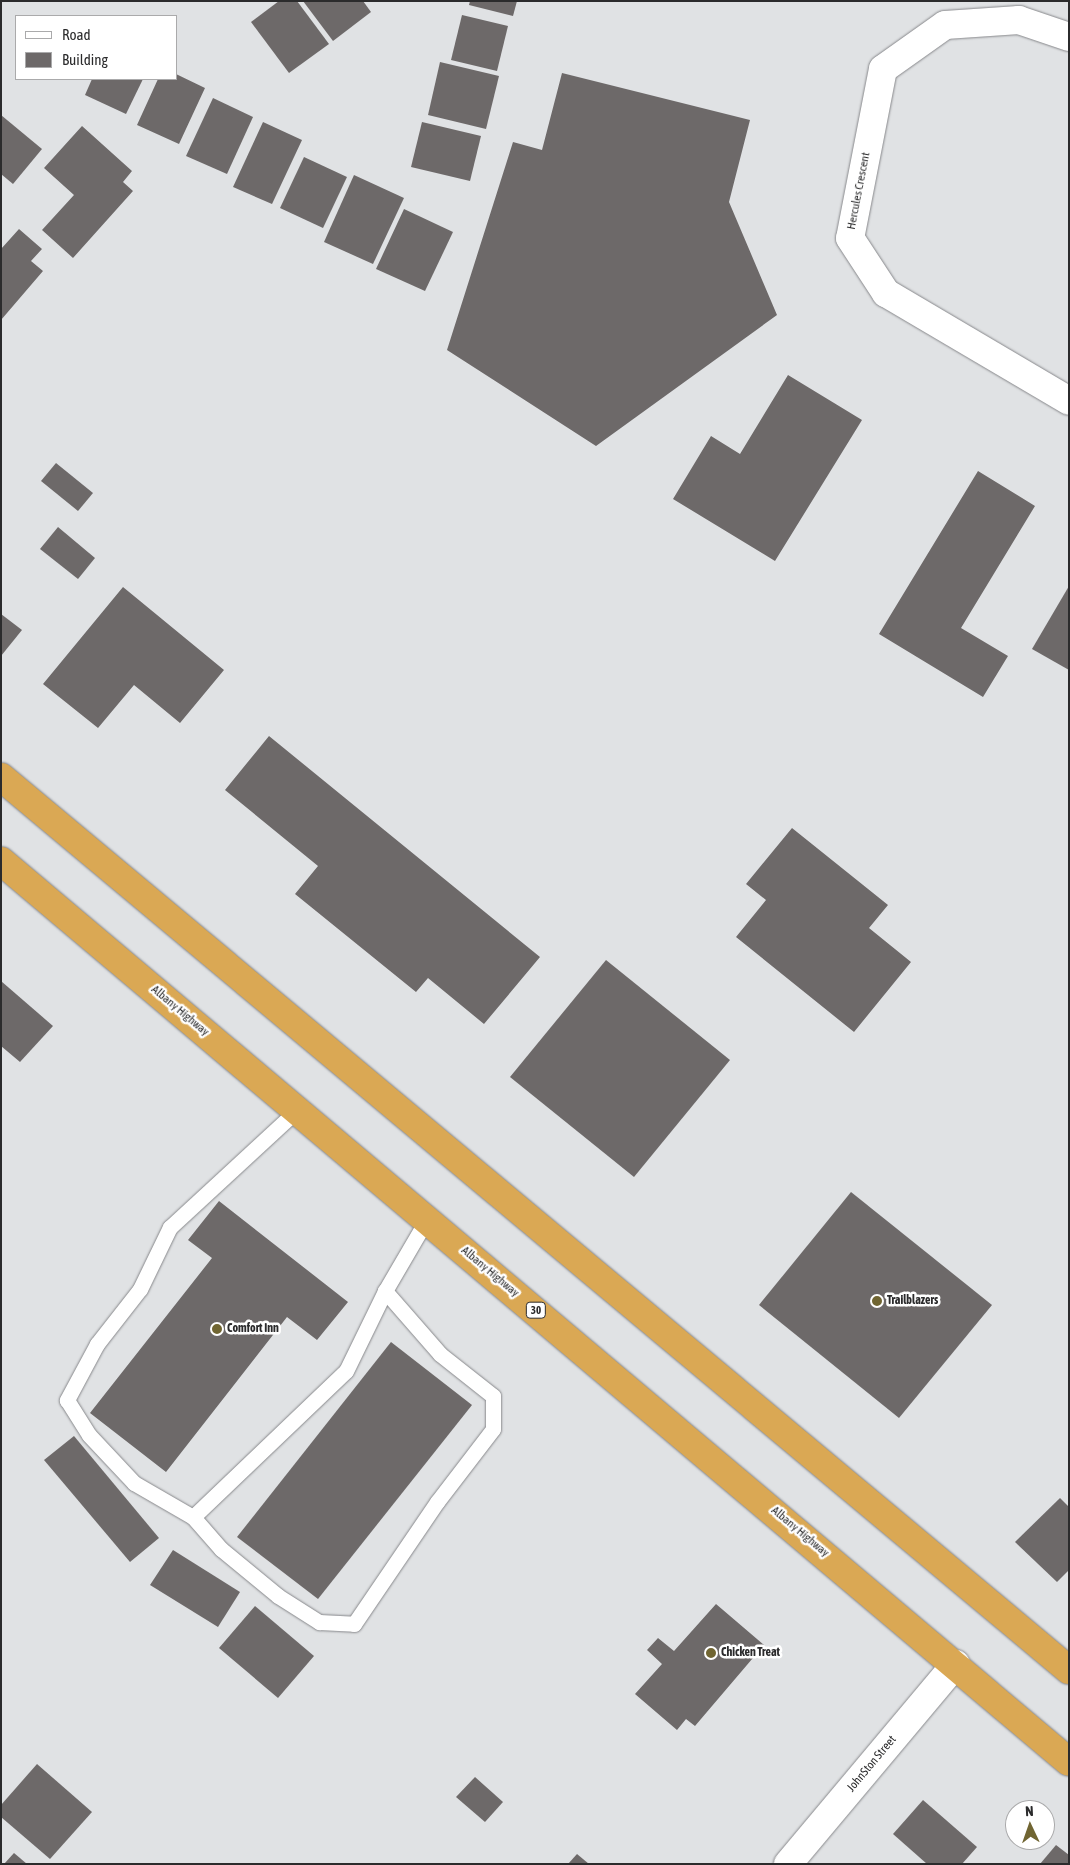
<!DOCTYPE html>
<html>
<head>
<meta charset="utf-8">
<style>
	body { margin:0 }
	#map { position:relative; width:1070px; height:1865px; overflow:hidden; background:#e0e2e4; font-family:"Asap Condensed",sans-serif }
	div>[style] { position:absolute }
	.building>* { inset:0; background:#6d6969 }
	.roads { filter:drop-shadow(0 0 1px #87888b) drop-shadow(0 0 1px #87888b) }
	.service>* { height:15px; margin:-7.5px; padding:0 7.5px; transform-origin:7.5px; border-radius:7.5px; background:#fff }
	.minor>* { height:28px; margin:-14px; padding:0 14px; transform-origin:14px; border-radius:14px; background:#fff }
	.trunk>* { height:28px; margin:-14px; padding:0 14px; transform-origin:14px; border-radius:14px; background:#daa854 }
	.dots>* { width:14px; height:14px; translate:-50% -50%; box-sizing:border-box; border:2px solid #fff; border-radius:50% }
	span { translate:-50% -50%; white-space:nowrap; text-align:center; line-height:1.15; -webkit-text-stroke:5px #fff; paint-order:stroke }
	.shield-label span { padding:1px 4px; background:#fff; border:1px solid; border-radius:4px; -webkit-text-stroke-width:0 }
	.shield-label { font-size:11px; color:#2b2b2c; font-weight:700 }
	.street-label { font-size:12px; color:#2b2b2c }
	.poi-label { font-size:12px; color:#2b2b2c; font-weight:700 }
	.left { translate:0 -50%; text-align:left }
	.frame { position:absolute; inset:0; border:2px solid #2b2b2c; pointer-events:none }
	.legend { position:absolute; left:15px; top:15px; width:162px; height:65px; box-sizing:border-box; background:#fff; border:1px solid #aaaaab; margin:0; padding:6px 9px; list-style:none; font-size:15px; color:#2b2b2c }
	.legend li { display:flex; align-items:center; gap:10px; height:25px }
	.legend b { width:25px; border:1px solid #aaaaab }
	.north { position:absolute; left:1005px; top:1800px; width:50px; height:50px; box-sizing:border-box; background:#fff; border:1px solid #aaaaab; border-radius:50%; rotate:357deg; font-size:14px; font-weight:700; line-height:20px; text-align:center; color:#2b2b2c }
	.north::after { content:''; display:block; margin:auto; width:18px; height:22px; background:#706532; clip-path:polygon(50% 0,100% 100%,50% 72%,0 100%) }
</style>
</head>
<body>
<div id="map">
	<div class="building">
		<i style="clip-path:polygon(279px 1px,297px 1px,329px 44px,289px 73px,251px 22px)"></i>
		<i style="clip-path:polygon(303px 1px,363px 1px,371px 12px,333px 41px)"></i>
		<i style="clip-path:polygon(470px 1px,517px 1px,513px 16px,469px 5px)"></i>
		<i style="clip-path:polygon(462px 15px,508px 26px,497px 71px,451px 60px)"></i>
		<i style="clip-path:polygon(440px 62px,499px 76px,486px 129px,428px 115px)"></i>
		<i style="clip-path:polygon(562px 73px,750px 120px,729px 202px,777px 315px,596px 446px,447px 350px,513px 142px,542px 150px)"></i>
		<i style="clip-path:polygon(176px 74px,205px 88px,179px 144px,137px 125px,158px 79px,176px 79px)"></i>
		<i style="clip-path:polygon(92px 79px,143px 79px,126px 114px,85px 95px)"></i>
		<i style="clip-path:polygon(213px 98px,253px 117px,227px 174px,186px 156px)"></i>
		<i style="clip-path:polygon(1px 115px,42px 149px,13px 184px,1px 174px)"></i>
		<i style="clip-path:polygon(263px 122px,302px 140px,272px 204px,233px 187px)"></i>
		<i style="clip-path:polygon(422px 122px,481px 136px,470px 181px,411px 167px)"></i>
		<i style="clip-path:polygon(82px 126px,132px 171px,123px 182px,133px 191px,73px 258px,42px 230px,74px 195px,44px 168px)"></i>
		<i style="clip-path:polygon(304px 157px,347px 177px,323px 228px,280px 208px)"></i>
		<i style="clip-path:polygon(354px 175px,404px 198px,373px 264px,324px 242px)"></i>
		<i style="clip-path:polygon(404px 209px,453px 232px,425px 291px,376px 269px)"></i>
		<i style="clip-path:polygon(19px 229px,42px 249px,31px 261px,43px 271px,1px 320px,1px 249px)"></i>
		<i style="clip-path:polygon(788px 375px,862px 420px,775px 561px,673px 499px,711px 436px,740px 454px)"></i>
		<i style="clip-path:polygon(56px 463px,93px 493px,78px 511px,41px 481px)"></i>
		<i style="clip-path:polygon(978px 471px,1035px 506px,961px 628px,1008px 656px,983px 697px,879px 634px)"></i>
		<i style="clip-path:polygon(58px 527px,95px 558px,78px 579px,40px 549px)"></i>
		<i style="clip-path:polygon(1069px 586px,1069px 670px,1032px 649px)"></i>
		<i style="clip-path:polygon(123px 587px,224px 670px,180px 723px,134px 685px,98px 728px,43px 684px)"></i>
		<i style="clip-path:polygon(1px 614px,22px 630px,1px 656px)"></i>
		<i style="clip-path:polygon(269px 736px,540px 957px,484px 1024px,428px 978px,416px 992px,295px 894px,318px 866px,225px 790px)"></i>
		<i style="clip-path:polygon(792px 828px,888px 905px,869px 928px,911px 962px,854px 1032px,736px 937px,766px 900px,746px 884px)"></i>
		<i style="clip-path:polygon(606px 960px,730px 1060px,634px 1177px,510px 1077px)"></i>
		<i style="clip-path:polygon(1px 981px,53px 1026px,20px 1062px,1px 1046px)"></i>
		<i style="clip-path:polygon(851px 1192px,992px 1305px,899px 1418px,759px 1305px)"></i>
		<i style="clip-path:polygon(219px 1201px,348px 1302px,317px 1340px,287px 1317px,166px 1472px,90px 1413px,212px 1258px,188px 1240px)"></i>
		<i style="clip-path:polygon(391px 1342px,472px 1405px,318px 1599px,237px 1537px)"></i>
		<i style="clip-path:polygon(74px 1436px,159px 1538px,130px 1562px,44px 1460px)"></i>
		<i style="clip-path:polygon(1060px 1498px,1069px 1507px,1069px 1570px,1057px 1582px,1015px 1542px)"></i>
		<i style="clip-path:polygon(173px 1550px,240px 1592px,218px 1627px,150px 1585px)"></i>
		<i style="clip-path:polygon(716px 1604px,764px 1645px,695px 1726px,686px 1719px,677px 1730px,635px 1694px,662px 1664px,647px 1650px,658px 1638px,674px 1651px)"></i>
		<i style="clip-path:polygon(255px 1606px,314px 1656px,278px 1698px,219px 1648px)"></i>
		<i style="clip-path:polygon(37px 1764px,92px 1812px,50px 1859px,1px 1817px,1px 1805px)"></i>
		<i style="clip-path:polygon(475px 1777px,503px 1802px,485px 1822px,456px 1797px)"></i>
		<i style="clip-path:polygon(923px 1800px,977px 1847px,962px 1864px,927px 1864px,893px 1834px)"></i>
		<i style="clip-path:polygon(1056px 1845px,1069px 1855px,1069px 1864px,1040px 1864px)"></i>
		<i style="clip-path:polygon(14px 1853px,27px 1864px,4px 1864px)"></i>
		<i style="clip-path:polygon(577px 1854px,589px 1864px,568px 1864px)"></i>
	</div>
	<div class="roads">
		<div class="service">
			<i style="left:297px;top:1110px;width:173px;rotate:137.3deg"></i>
			<i style="left:170px;top:1227px;width:69px;rotate:115.8deg"></i>
			<i style="left:140px;top:1289px;width:70px;rotate:128deg"></i>
			<i style="left:97px;top:1344px;width:64px;rotate:118.2deg"></i>
			<i style="left:67px;top:1400px;width:41px;rotate:57.8deg"></i>
			<i style="left:89px;top:1435px;width:66px;rotate:46.8deg"></i>
			<i style="left:134px;top:1483px;width:68px;rotate:30deg"></i>
			<i style="left:193px;top:1517px;width:43px;rotate:48.8deg"></i>
			<i style="left:221px;top:1549px;width:74px;rotate:39.5deg"></i>
			<i style="left:278px;top:1596px;width:49px;rotate:32.4deg"></i>
			<i style="left:319px;top:1622px;width:35px;rotate:3deg"></i>
			<i style="left:354px;top:1624px;width:148px;rotate:-55.8deg"></i>
			<i style="left:437px;top:1502px;width:92px;rotate:-52.5deg"></i>
			<i style="left:493px;top:1429px;width:33px;rotate:-90deg"></i>
			<i style="left:493px;top:1396px;width:68px;rotate:-141.6deg"></i>
			<i style="left:440px;top:1354px;width:84px;rotate:-131.1deg"></i>
			<i style="left:193px;top:1517px;width:211px;rotate:-43.7deg"></i>
			<i style="left:346px;top:1371px;width:89px;rotate:-64deg"></i>
			<i style="left:385px;top:1291px;width:83px;rotate:-59.7deg"></i>
		</div>
		<div class="minor">
			<i style="left:1069px;top:37px;width:53px;rotate:-161.2deg"></i>
			<i style="left:1019px;top:20px;width:74px;rotate:176.1deg"></i>
			<i style="left:945px;top:25px;width:76px;rotate:144.6deg"></i>
			<i style="left:883px;top:69px;width:172px;rotate:101deg"></i>
			<i style="left:850px;top:238px;width:66px;rotate:56.8deg"></i>
			<i style="left:886px;top:293px;width:212px;rotate:30.5deg"></i>
			<i style="left:788px;top:1864px;width:261px;rotate:-50deg"></i>
		</div>
		<div class="trunk">
			<i style="left:1px;top:777px;width:1392px;rotate:39.9deg"></i>
			<i style="left:1px;top:861px;width:1397px;rotate:40.15deg"></i>
		</div>
	</div>
	<div class="dots">
		<i style="left:877px;top:1301px;background:#706532"></i>
		<i style="left:217px;top:1329px;background:#706532"></i>
		<i style="left:711px;top:1653px;background:#706532"></i>
	</div>
	<div class="shield-label">
		<span style="left:536px;top:1310px">30</span>
	</div>
	<div class="street-label">
		<span style="left:859px;top:191px;rotate:-79deg">Hercules Crescent</span>
		<span style="left:180px;top:1011px;rotate:40deg">Albany Highway</span>
		<span style="left:490px;top:1272px;rotate:40deg">Albany Highway</span>
		<span style="left:800px;top:1532px;rotate:40deg">Albany Highway</span>
		<span style="left:872px;top:1764px;rotate:-50deg">JohnSton Street</span>
	</div>
	<div class="poi-label">
		<span class="left" style="left:887px;top:1301px">Trailblazers</span>
		<span class="left" style="left:227px;top:1329px">Comfort Inn</span>
		<span class="left" style="left:721px;top:1653px">Chicken Treat</span>
	</div>
	<div class="frame"></div>
	<ul class="legend">
	<li><b style="height:6px;background:#fff"></b>Road</li>
	<li><b style="height:14px;background:#6d6969"></b>Building</li>
	</ul>
	<div class="north">N</div>
</div>
</body>
</html>
